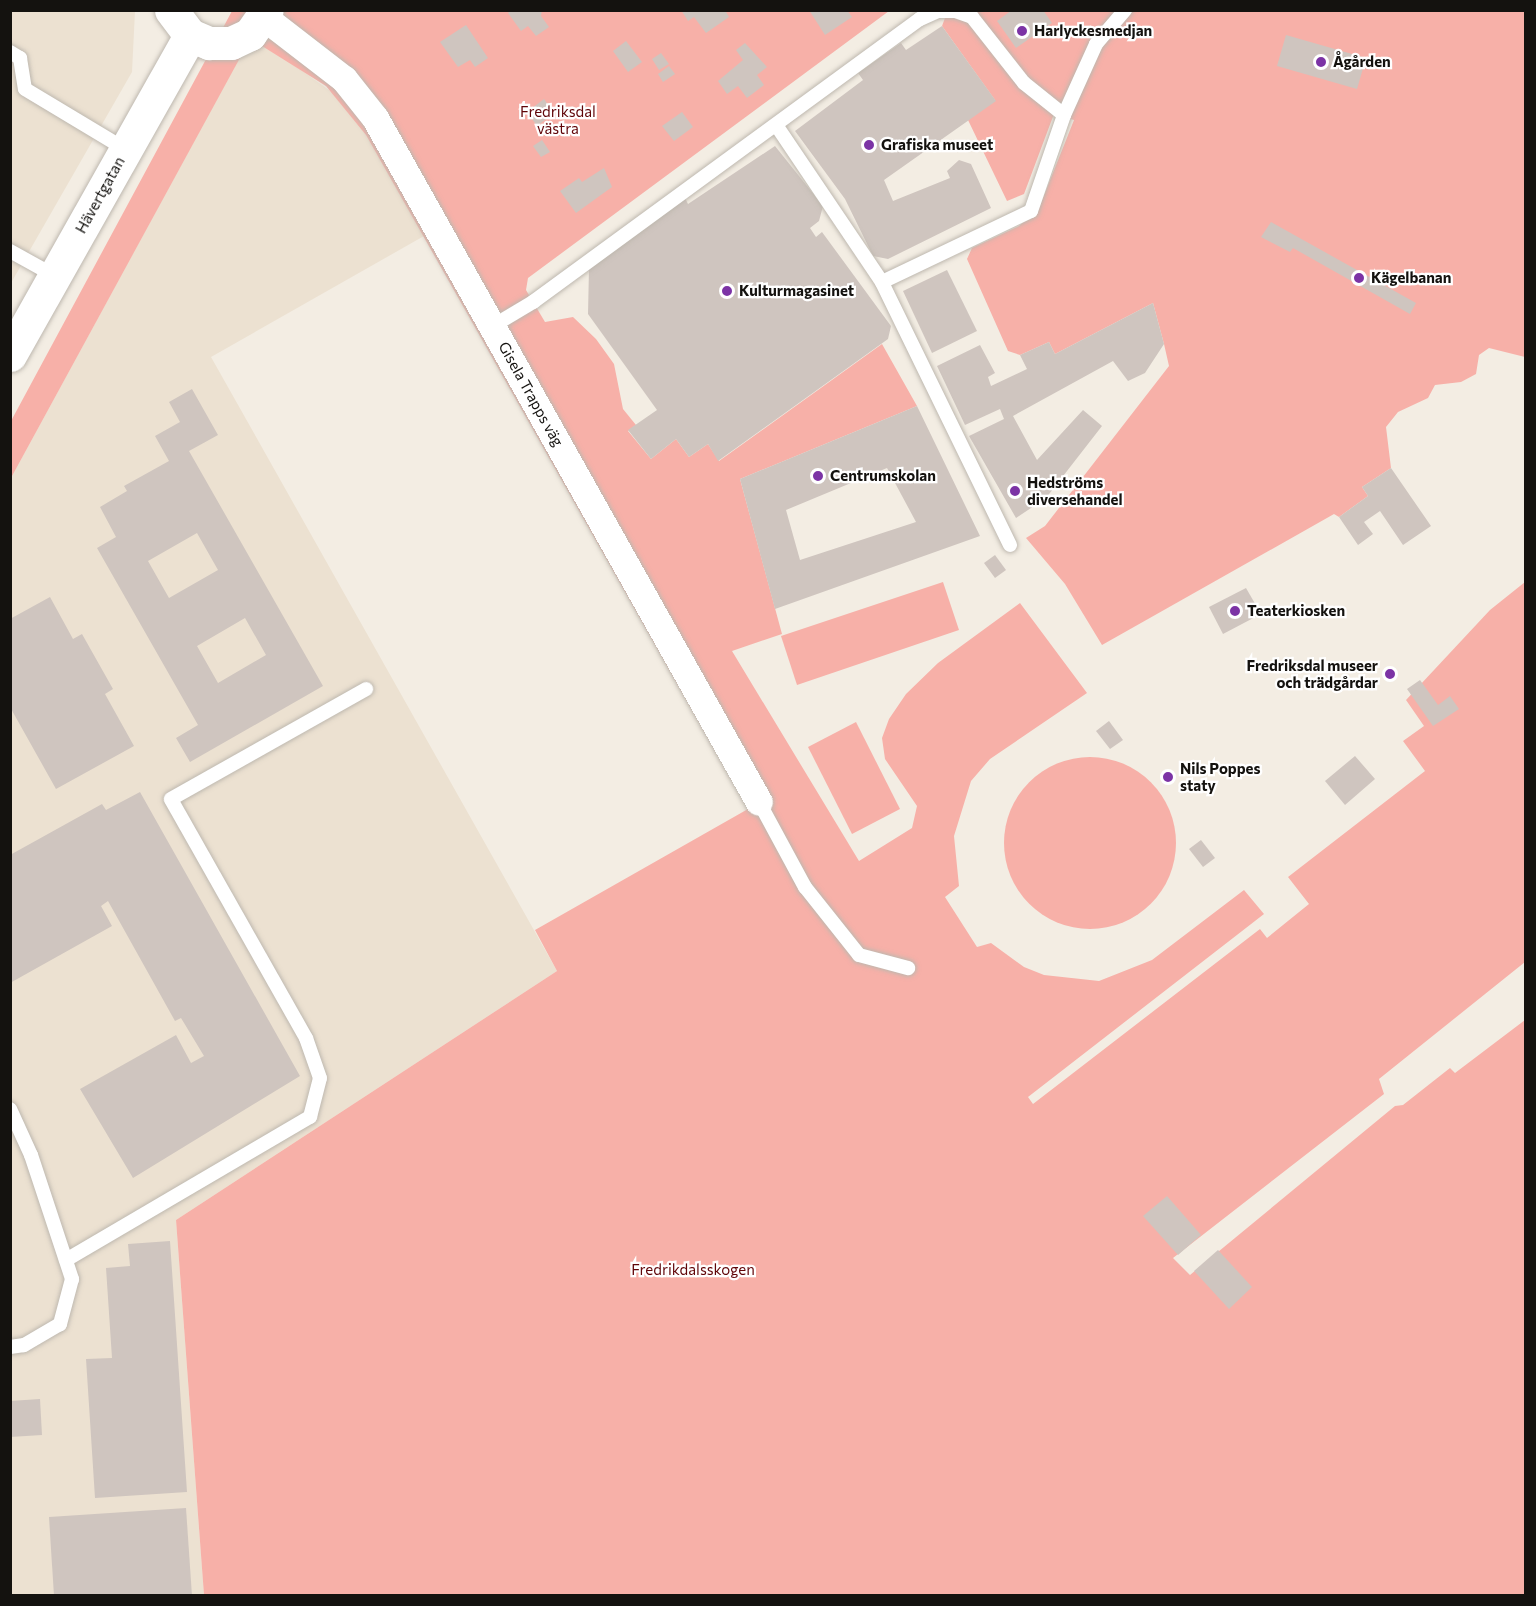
<!DOCTYPE html>
<html>
<head>
<meta charset="utf-8">
<style>
	body { margin:0 }
	#map { position:relative; width:1536px; height:1606px; overflow:hidden; background:#f3ede3; font-family:Commissioner,sans-serif }
	div>[style] { position:absolute }
	.built>* { inset:0; background:#ece1d1 }
	.green>* { inset:0; background:#f7b0a8 }
	.round { border-radius:50% }
	.building>* { inset:0; background:#cfc5bf }
	.roads { filter:drop-shadow(0 0 2px #beb8af) drop-shadow(0 0 2px #beb8af) }
	.lane>* { height:14px; margin:-7px; padding:0 7px; transform-origin:7px; border-radius:7px; background:#fff }
	.street>* { height:27px; margin:-13.5px; padding:0 13.5px; transform-origin:13.5px; border-radius:13.5px; background:#fff }
	.secondary>* { height:33px; margin:-16.5px; padding:0 16.5px; transform-origin:16.5px; border-radius:16.5px; background:#fff }
	.dots>* { width:16px; height:16px; translate:-50% -50%; box-sizing:border-box; border:3px solid #fff; border-radius:50% }
	span { translate:-50% -50%; white-space:nowrap; text-align:center; line-height:1.15; -webkit-text-stroke:4.5px #fff; paint-order:stroke }
	.poi-label { font-size:15px; color:#14120f; font-weight:700 }
	.left { translate:0 -50%; text-align:left }
	.right { translate:-100% -50%; text-align:right }
	.park-label { font-size:15px; color:#600508 }
	.street-label { font-size:15px; color:#14120f }
	.frame { position:absolute; inset:0; border:12px solid #14120f; pointer-events:none }
</style>
</head>
<body>
<div id="map">
	<div class="built">
		<i style="clip-path:polygon(11px 11px,135px 11px,132px 72px,11px 283px)"></i>
		<i style="clip-path:polygon(247px 44px,262px 46px,290px 62px,340px 98px,366px 135px,424px 236px,211px 357px,557px 971px,176px 1220px,204px 1595px,11px 1596px,11px 478px)"></i>
	</div>
	<div class="green">
		<i style="clip-path:polygon(948px 10px,1525px 11px,1525px 357px,1489px 348px,1479px 355px,1476px 374px,1461px 382px,1435px 385px,1428px 398px,1398px 412px,1386px 427px,1391px 468px,1362px 487px,1368px 496px,1339px 517px,1334px 514px,1102px 645px,1065px 584px,1026px 538px,1045px 526px,1169px 366px,1164px 344px,1153px 303px,1055px 354px,1049px 342px,1020px 355px,1008px 351px,967px 259px,972px 248px,1019px 226px,1039px 208px,1074px 120px,1054px 114px,1024px 194px,1007px 201px,968px 120px,995px 100px,942px 26px)"></i>
		<i style="clip-path:polygon(232px 11px,889px 11px,528px 278px,526px 290px,545px 322px,573px 317px,596px 339px,614px 364px,623px 409px,636px 425px,628px 431px,651px 459px,676px 439px,689px 457px,708px 444px,719px 461px,882px 344px,917px 406px,740px 479px,782px 634px,732px 651px,859px 861px,912px 828px,917px 806px,885px 759px,882px 738px,889px 719px,906px 694px,938px 663px,1020px 603px,1087px 693px,990px 759px,971px 781px,954px 836px,959px 886px,945px 897px,977px 947px,991px 943px,1024px 967px,1044px 975px,1099px 981px,1152px 960px,1244px 890px,1264px 914px,1028px 1097px,1033px 1104px,1260px 929px,1267px 938px,1309px 904px,1288px 877px,1425px 771px,1403px 741px,1424px 726px,1406px 700px,1490px 610px,1525px 582px,1525px 962px,1379px 1079px,1384px 1094px,1173px 1258px,1190px 1275px,1395px 1106px,1403px 1105px,1450px 1068px,1455px 1073px,1525px 1020px,1525px 1595px,204px 1595px,176px 1220px,557px 971px,535px 930px,748px 809px,366px 135px,326px 86px,262px 46px,247px 45px,11px 478px,11px 421px)"></i>
		<i style="clip-path:polygon(943px 582px,959px 630px,797px 685px,781px 636px)"></i>
		<i style="clip-path:polygon(856px 722px,900px 809px,852px 834px,808px 747px)"></i>
		<i class="round" style="left:1004px;top:757px;width:172px;height:172px"></i>
	</div>
	<div class="building">
		<i style="clip-path:polygon(511px 10px,542px 10px,541px 16px,549px 27px,536px 36px,528px 26px,521px 31px,508px 13px)"></i>
		<i style="clip-path:polygon(681px 10px,725px 10px,729px 17px,706px 33px,694px 17px,688px 21px)"></i>
		<i style="clip-path:polygon(809px 10px,847px 10px,852px 17px,825px 35px)"></i>
		<i style="clip-path:polygon(1012px 10px,1043px 10px,1052px 23px,1016px 48px,997px 21px)"></i>
		<i style="clip-path:polygon(466px 25px,488px 58px,475px 67px,470px 60px,458px 67px,440px 42px)"></i>
		<i style="clip-path:polygon(942px 26px,996px 101px,884px 180px,893px 201px,950px 178px,947px 171px,959px 160px,971px 164px,991px 208px,888px 259px,873px 256px,845px 199px,795px 131px,863px 80px,858px 73px,901px 43px,906px 50px)"></i>
		<i style="clip-path:polygon(1286px 35px,1366px 58px,1357px 89px,1277px 66px)"></i>
		<i style="clip-path:polygon(626px 41px,642px 62px,628px 72px,613px 51px)"></i>
		<i style="clip-path:polygon(745px 43px,767px 67px,757px 75px,764px 85px,747px 98px,738px 86px,727px 94px,718px 81px,743px 60px,736px 50px)"></i>
		<i style="clip-path:polygon(661px 53px,669px 64px,659px 70px,652px 59px)"></i>
		<i style="clip-path:polygon(669px 66px,675px 74px,663px 82px,658px 74px)"></i>
		<i style="clip-path:polygon(544px 99px,554px 113px,537px 126px,527px 112px)"></i>
		<i style="clip-path:polygon(682px 112px,693px 127px,674px 141px,662px 126px)"></i>
		<i style="clip-path:polygon(542px 140px,550px 152px,541px 157px,533px 146px)"></i>
		<i style="clip-path:polygon(775px 146px,823px 206px,819px 221px,810px 228px,816px 237px,822px 232px,891px 326px,888px 339px,718px 461px,708px 444px,689px 457px,676px 439px,651px 459px,628px 430px,657px 410px,588px 314px,589px 268px,685px 198px,688px 204px)"></i>
		<i style="clip-path:polygon(604px 168px,612px 187px,576px 213px,560px 191px,579px 178px,582px 182px)"></i>
		<i style="clip-path:polygon(1271px 222px,1416px 303px,1410px 314px,1293px 248px,1290px 252px,1261px 237px)"></i>
		<i style="clip-path:polygon(947px 270px,977px 331px,932px 353px,903px 291px)"></i>
		<i style="clip-path:polygon(1153px 303px,1164px 344px,1145px 373px,1128px 381px,1113px 361px,1013px 416px,1037px 460px,1083px 410px,1102px 426px,1046px 498px,1016px 518px,969px 436px,1004px 419px,1000px 409px,965px 425px,937px 366px,980px 345px,995px 373px,988px 377px,991px 386px,1027px 369px,1020px 355px,1049px 342px,1055px 354px)"></i>
		<i style="clip-path:polygon(evenodd,192px 389px,218px 435px,189px 451px,323px 686px,190px 762px,176px 738px,198px 725px,97px 548px,116px 537px,100px 507px,127px 491px,124px 486px,169px 461px,155px 436px,180px 422px,169px 402px,192px 389px,197px 533px,218px 570px,169px 598px,148px 561px,197px 533px,192px 389px,245px 618px,266px 655px,218px 683px,197px 646px,245px 618px)"></i>
		<i style="clip-path:polygon(evenodd,917px 406px,980px 536px,775px 609px,740px 479px,917px 406px,887px 468px,916px 522px,800px 560px,786px 510px,887px 468px)"></i>
		<i style="clip-path:polygon(1391px 468px,1431px 526px,1403px 545px,1380px 511px,1364px 522px,1373px 534px,1358px 545px,1339px 517px,1368px 496px,1362px 487px)"></i>
		<i style="clip-path:polygon(995px 555px,1006px 570px,995px 578px,984px 563px)"></i>
		<i style="clip-path:polygon(1246px 588px,1261px 614px,1223px 634px,1209px 607px)"></i>
		<i style="clip-path:polygon(50px 597px,73px 639px,82px 634px,113px 689px,105px 694px,134px 746px,56px 789px,10px 707px,10px 619px)"></i>
		<i style="clip-path:polygon(1420px 680px,1438px 705px,1450px 696px,1459px 709px,1433px 726px,1407px 689px)"></i>
		<i style="clip-path:polygon(1109px 721px,1123px 740px,1110px 749px,1096px 731px)"></i>
		<i style="clip-path:polygon(1355px 756px,1375px 779px,1345px 805px,1325px 781px)"></i>
		<i style="clip-path:polygon(140px 792px,300px 1076px,133px 1178px,80px 1089px,176px 1035px,191px 1063px,204px 1056px,181px 1018px,175px 1021px,108px 901px,101px 906px,112px 926px,10px 983px,10px 855px,102px 804px,106px 810px)"></i>
		<i style="clip-path:polygon(1201px 840px,1215px 858px,1203px 867px,1189px 849px)"></i>
		<i style="clip-path:polygon(1167px 1196px,1201px 1235px,1178px 1255px,1143px 1216px)"></i>
		<i style="clip-path:polygon(170px 1241px,187px 1492px,95px 1498px,86px 1359px,112px 1358px,106px 1268px,130px 1266px,128px 1244px)"></i>
		<i style="clip-path:polygon(1218px 1250px,1252px 1287px,1229px 1309px,1194px 1271px)"></i>
		<i style="clip-path:polygon(40px 1399px,42px 1435px,10px 1437px,10px 1401px)"></i>
		<i style="clip-path:polygon(186px 1508px,192px 1596px,54px 1596px,49px 1517px)"></i>
	</div>
	<div class="roads">
		<div class="lane">
			<i style="left:10px;top:52px;width:12px;rotate:31deg"></i>
			<i style="left:20px;top:58px;width:31px;rotate:81deg"></i>
			<i style="left:25px;top:89px;width:117px;rotate:31deg"></i>
			<i style="left:776px;top:125px;width:189px;rotate:56deg"></i>
			<i style="left:10px;top:251px;width:51px;rotate:29.1deg"></i>
			<i style="left:493px;top:326px;width:47px;rotate:-31deg"></i>
			<i style="left:533px;top:302px;width:479px;rotate:-36.2deg"></i>
			<i style="left:920px;top:19px;width:20px;rotate:-24deg"></i>
			<i style="left:938px;top:11px;width:17px"></i>
			<i style="left:955px;top:11px;width:18px;rotate:19deg"></i>
			<i style="left:972px;top:17px;width:84px;rotate:51.8deg"></i>
			<i style="left:1024px;top:83px;width:51px;rotate:38.7deg"></i>
			<i style="left:1010px;top:545px;width:292px;rotate:-116deg"></i>
			<i style="left:882px;top:282px;width:165px;rotate:-25.5deg"></i>
			<i style="left:1031px;top:211px;width:102px;rotate:-71deg"></i>
			<i style="left:1064px;top:115px;width:78px;rotate:-65.7deg"></i>
			<i style="left:1096px;top:44px;width:45px;rotate:-49.5deg"></i>
			<i style="left:759px;top:802px;width:97px;rotate:61.6deg"></i>
			<i style="left:805px;top:887px;width:87px;rotate:51.5deg"></i>
			<i style="left:859px;top:955px;width:51px;rotate:14.9deg"></i>
			<i style="left:10px;top:1109px;width:51px;rotate:65.5deg"></i>
			<i style="left:31px;top:1155px;width:131px;rotate:71.7deg"></i>
			<i style="left:72px;top:1279px;width:47px;rotate:104.9deg"></i>
			<i style="left:60px;top:1324px;width:42px;rotate:149.7deg"></i>
			<i style="left:24px;top:1345px;width:14px;rotate:172deg"></i>
			<i style="left:66px;top:1260px;width:283px;rotate:-30.4deg"></i>
			<i style="left:310px;top:1117px;width:40px;rotate:-75.6deg"></i>
			<i style="left:320px;top:1078px;width:42px;rotate:-109.3deg"></i>
			<i style="left:306px;top:1038px;width:274px;rotate:-119.5deg"></i>
			<i style="left:171px;top:799px;width:224px;rotate:-29.4deg"></i>
		</div>
		<div class="street">
			<i style="left:265px;top:18px;width:100px;rotate:37.7deg"></i>
			<i style="left:344px;top:79px;width:50px;rotate:51.5deg"></i>
			<i style="left:375px;top:118px;width:784px;rotate:60.69deg"></i>
		</div>
		<div class="secondary">
			<i style="left:171px;top:10px;width:31px;rotate:53deg"></i>
			<i style="left:190px;top:35px;width:21px;rotate:23deg"></i>
			<i style="left:209px;top:43px;width:22px"></i>
			<i style="left:231px;top:43px;width:21px;rotate:-25deg"></i>
			<i style="left:250px;top:34px;width:29px;rotate:-55deg"></i>
			<i style="left:10px;top:355px;width:367px;rotate:-60.6deg"></i>
		</div>
	</div>
	<div class="dots">
		<i style="left:1022px;top:31px;background:#7c33a5"></i>
		<i style="left:1321px;top:62px;background:#7c33a5"></i>
		<i style="left:869px;top:145px;background:#7c33a5"></i>
		<i style="left:1359px;top:278px;background:#7c33a5"></i>
		<i style="left:727px;top:291px;background:#7c33a5"></i>
		<i style="left:818px;top:476px;background:#7c33a5"></i>
		<i style="left:1015px;top:491px;background:#7c33a5"></i>
		<i style="left:1235px;top:611px;background:#7c33a5"></i>
		<i style="left:1390px;top:674px;background:#7c33a5"></i>
		<i style="left:1168px;top:777px;background:#7c33a5"></i>
	</div>
	<div class="poi-label">
		<span class="left" style="left:1034px;top:31px">Harlyckesmedjan</span>
		<span class="left" style="left:1333px;top:62px">Ågården</span>
		<span class="left" style="left:881px;top:145px">Grafiska museet</span>
		<span class="left" style="left:1371px;top:278px">Kägelbanan</span>
		<span class="left" style="left:739px;top:291px">Kulturmagasinet</span>
		<span class="left" style="left:830px;top:476px">Centrumskolan</span>
		<span class="left" style="left:1027px;top:491px">Hedströms<br>diversehandel</span>
		<span class="left" style="left:1247px;top:611px">Teaterkiosken</span>
		<span class="right" style="left:1378px;top:674px">Fredriksdal museer<br>och trädgårdar</span>
		<span class="left" style="left:1180px;top:777px">Nils Poppes<br>staty</span>
	</div>
	<div class="park-label">
		<span style="left:558px;top:120px">Fredriksdal<br>västra</span>
		<span style="left:693px;top:1270px">Fredrikdalsskogen</span>
	</div>
	<div class="street-label">
		<span style="left:100px;top:195px;rotate:-61deg">Hävertgatan</span>
		<span style="left:531px;top:394px;rotate:61deg">Gisela Trapps väg</span>
	</div>
	<div class="frame"></div>
</div>
</body>
</html>
